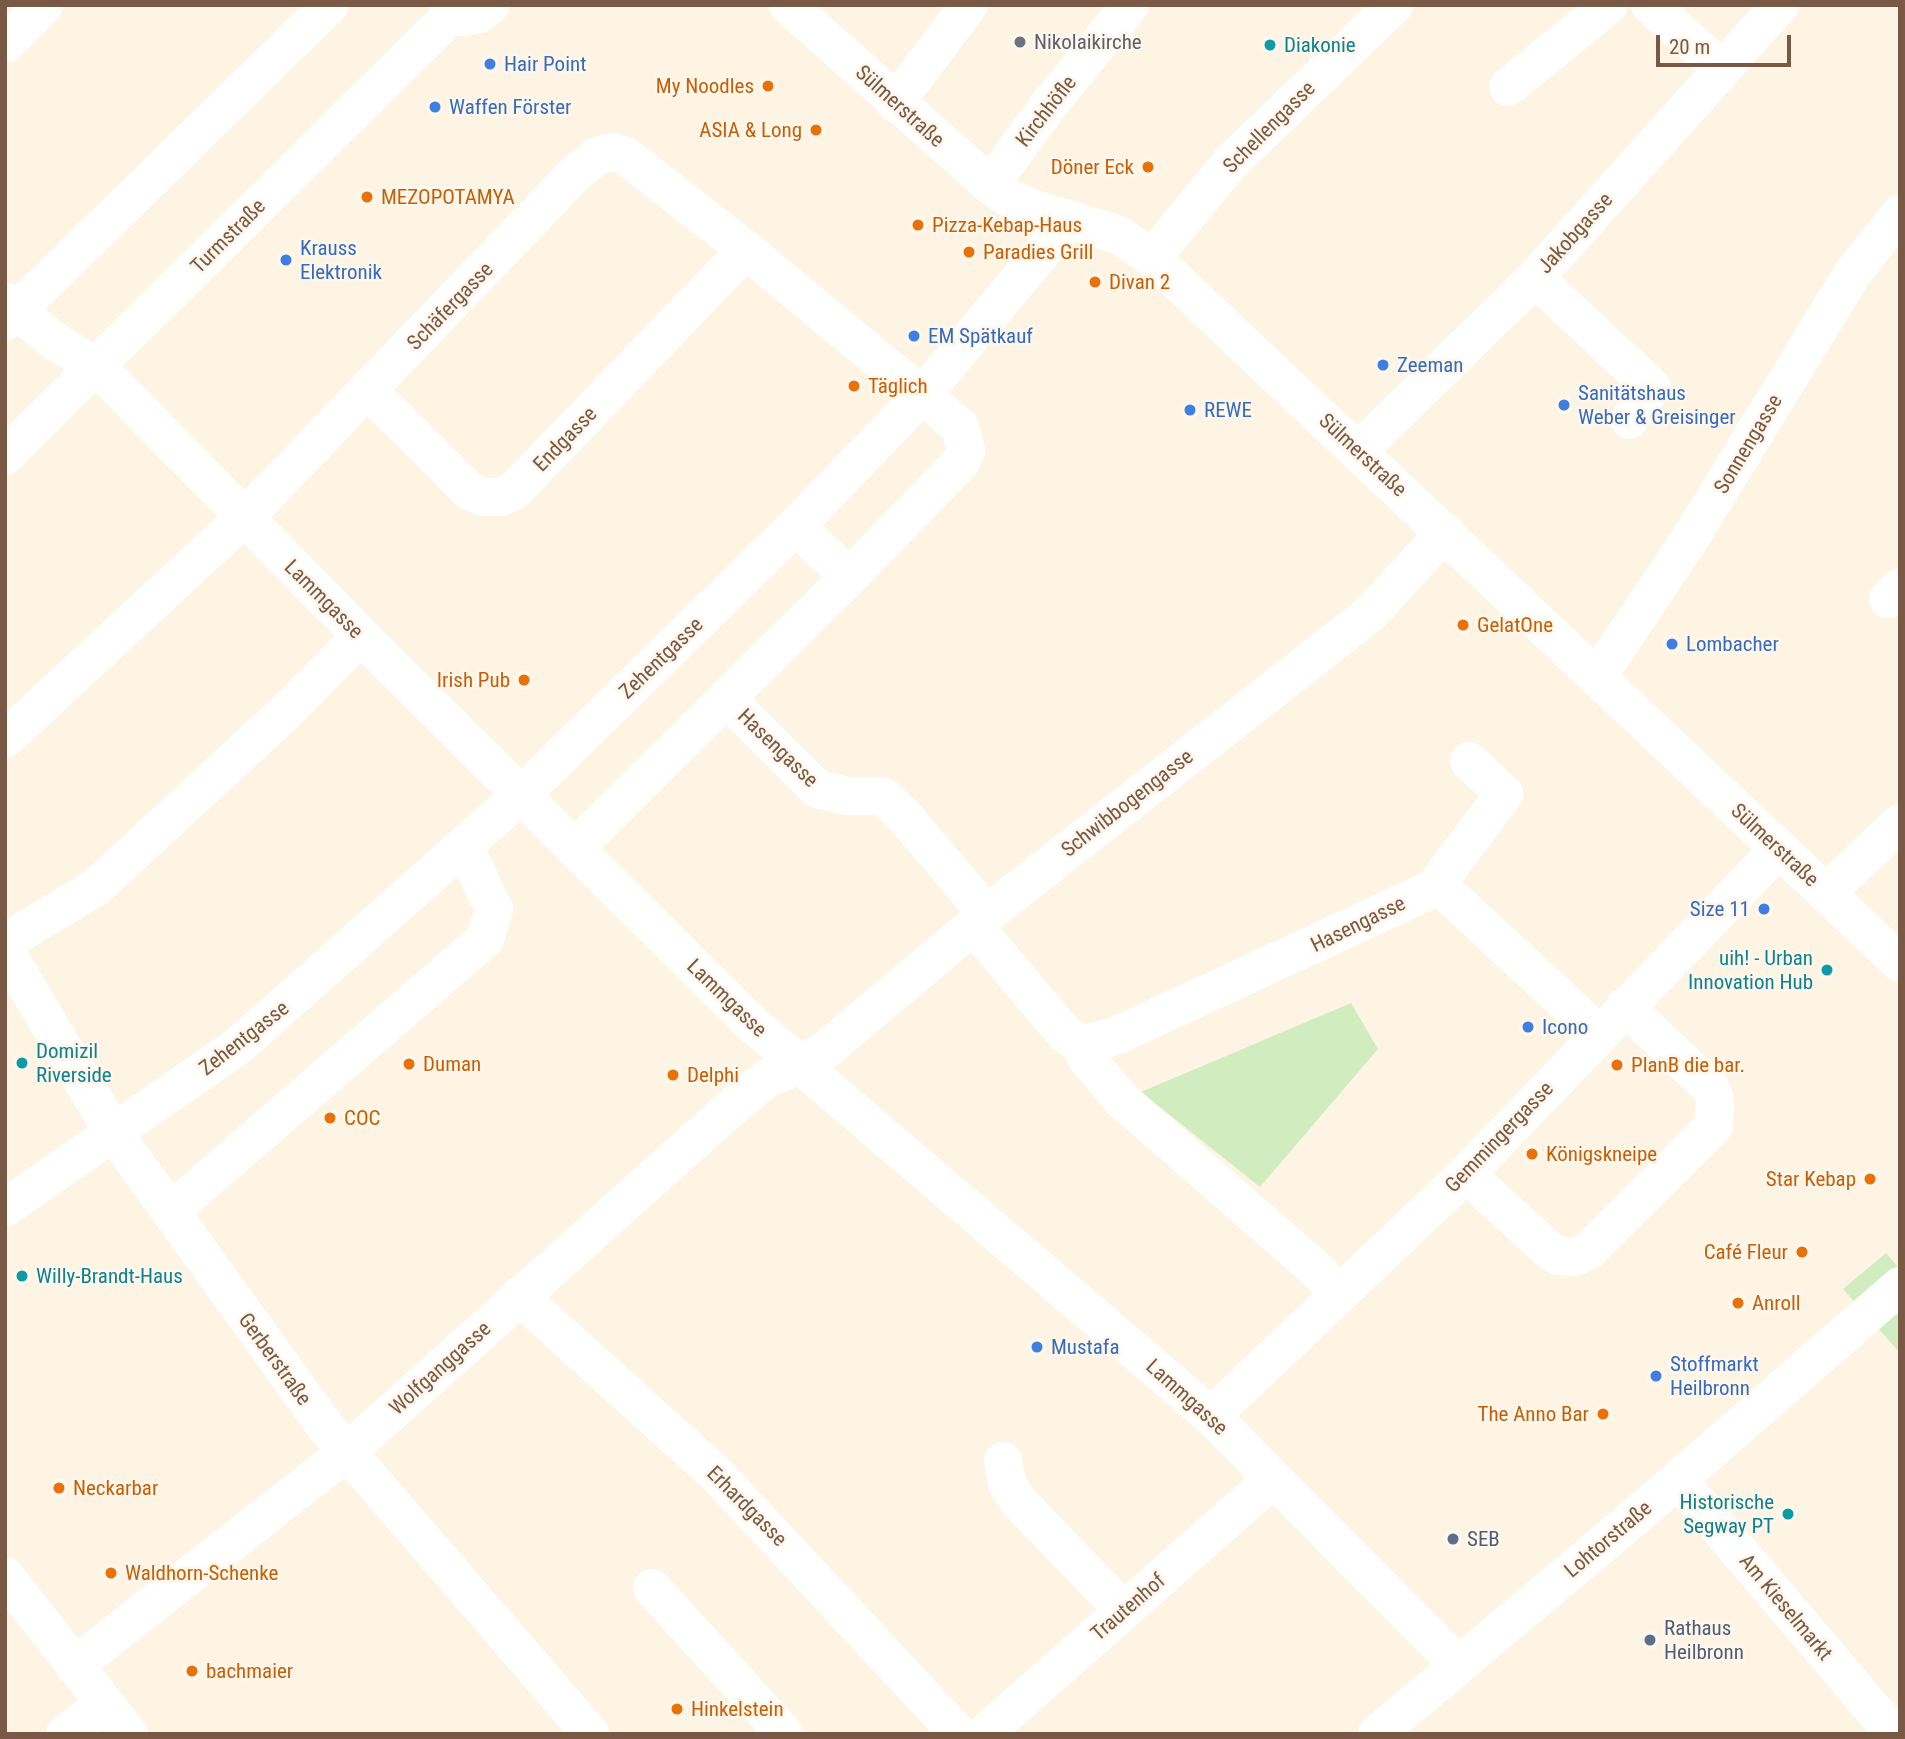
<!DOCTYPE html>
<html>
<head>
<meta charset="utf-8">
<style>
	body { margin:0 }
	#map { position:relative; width:1905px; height:1739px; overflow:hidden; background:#fef4e3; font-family:"Roboto Condensed",sans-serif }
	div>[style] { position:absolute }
	.green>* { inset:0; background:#d1edc0 }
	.minor>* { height:38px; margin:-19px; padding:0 19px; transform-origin:19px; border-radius:19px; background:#fff }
	.dots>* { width:19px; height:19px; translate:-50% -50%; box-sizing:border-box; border:4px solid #fff7eb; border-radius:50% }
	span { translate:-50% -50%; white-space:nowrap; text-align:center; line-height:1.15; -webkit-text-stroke:5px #fff7eb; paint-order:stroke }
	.worship-label { font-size:21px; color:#5b616d }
	.left { translate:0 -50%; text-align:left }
	.culture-label { font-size:21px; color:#0d838f }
	.right { translate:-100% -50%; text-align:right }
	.shop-label { font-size:21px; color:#366cbe }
	.food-label { font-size:21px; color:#c56008 }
	.street-label { font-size:21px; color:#795946 }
	.service-label { font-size:21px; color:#4e5e75 }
	.frame { position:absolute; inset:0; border:7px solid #795946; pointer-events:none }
	.scale { position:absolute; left:1656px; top:35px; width:135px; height:32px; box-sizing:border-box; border:4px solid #795946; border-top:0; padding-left:9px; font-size:21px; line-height:24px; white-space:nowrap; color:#795946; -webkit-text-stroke:5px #fff7eb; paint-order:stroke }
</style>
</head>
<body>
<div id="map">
	<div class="green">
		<i style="clip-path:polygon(1351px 1003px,1378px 1049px,1260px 1187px,1141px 1092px)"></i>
		<i style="clip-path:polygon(1886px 1253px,1900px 1269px,1900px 1353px,1843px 1289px)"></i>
	</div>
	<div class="minor">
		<i style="left:788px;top:5px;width:271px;rotate:41.7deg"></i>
		<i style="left:990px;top:185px;width:24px;rotate:35deg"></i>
		<i style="left:1010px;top:199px;width:27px;rotate:22deg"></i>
		<i style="left:1035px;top:209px;width:88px;rotate:17.2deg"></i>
		<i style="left:1119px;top:235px;width:40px;rotate:34.9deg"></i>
		<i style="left:1152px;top:258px;width:1028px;rotate:43.3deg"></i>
		<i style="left:1650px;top:5px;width:96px;rotate:42deg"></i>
		<i style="left:449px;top:15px;width:14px;rotate:8deg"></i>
		<i style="left:463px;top:17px;width:16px;rotate:-11deg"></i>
		<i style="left:479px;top:14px;width:15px;rotate:-37deg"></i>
		<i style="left:5px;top:44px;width:55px;rotate:-45deg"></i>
		<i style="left:1508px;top:87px;width:130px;rotate:-39.1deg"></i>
		<i style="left:895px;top:103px;width:123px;rotate:-52.9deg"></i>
		<i style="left:990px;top:185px;width:98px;rotate:-53.7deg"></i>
		<i style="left:1048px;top:106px;width:130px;rotate:-50.9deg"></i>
		<i style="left:1152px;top:258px;width:123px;rotate:-50.6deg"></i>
		<i style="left:1230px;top:163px;width:228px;rotate:-43.9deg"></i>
		<i style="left:1535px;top:278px;width:160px;rotate:43deg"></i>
		<i style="left:1652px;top:387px;width:40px;rotate:124.9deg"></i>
		<i style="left:5px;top:301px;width:67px;rotate:38.9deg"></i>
		<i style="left:57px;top:343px;width:45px;rotate:30.5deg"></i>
		<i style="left:96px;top:366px;width:378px;rotate:45.5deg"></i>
		<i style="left:361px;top:636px;width:547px;rotate:44.78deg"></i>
		<i style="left:749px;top:1021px;width:608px;rotate:40.53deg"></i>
		<i style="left:1211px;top:1416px;width:351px;rotate:45.2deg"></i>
		<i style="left:5px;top:322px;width:454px;rotate:-44.3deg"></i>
		<i style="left:368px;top:390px;width:143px;rotate:45deg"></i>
		<i style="left:469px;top:491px;width:16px;rotate:22deg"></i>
		<i style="left:484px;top:497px;width:17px"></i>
		<i style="left:501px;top:497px;width:14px;rotate:-25deg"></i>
		<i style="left:514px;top:491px;width:335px;rotate:-46.1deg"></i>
		<i style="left:1359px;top:450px;width:246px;rotate:-44.3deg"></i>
		<i style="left:1535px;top:278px;width:367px;rotate:-48.1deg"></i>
		<i style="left:5px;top:456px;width:617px;rotate:-44.67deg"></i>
		<i style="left:444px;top:22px;width:9px;rotate:-54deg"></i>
		<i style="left:449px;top:15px;width:10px;rotate:-84deg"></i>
		<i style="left:1888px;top:599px;width:17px;rotate:-45deg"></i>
		<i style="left:1598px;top:676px;width:167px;rotate:-56.2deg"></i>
		<i style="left:1691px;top:537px;width:312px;rotate:-58.5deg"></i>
		<i style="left:1854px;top:271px;width:73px;rotate:-51.1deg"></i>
		<i style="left:727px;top:699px;width:127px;rotate:45deg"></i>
		<i style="left:817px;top:789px;width:31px;rotate:13deg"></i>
		<i style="left:847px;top:796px;width:36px"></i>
		<i style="left:883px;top:796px;width:30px;rotate:44deg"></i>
		<i style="left:905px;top:817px;width:127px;rotate:49.8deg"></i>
		<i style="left:5px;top:739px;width:326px;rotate:-42.8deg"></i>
		<i style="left:244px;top:518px;width:479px;rotate:-46.1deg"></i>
		<i style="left:576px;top:173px;width:27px;rotate:-39deg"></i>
		<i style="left:597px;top:156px;width:18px;rotate:-13deg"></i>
		<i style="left:615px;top:152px;width:13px;rotate:23deg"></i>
		<i style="left:627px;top:157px;width:151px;rotate:38deg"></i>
		<i style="left:746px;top:250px;width:278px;rotate:39.6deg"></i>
		<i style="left:960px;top:427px;width:24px;rotate:75deg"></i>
		<i style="left:966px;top:450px;width:14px;rotate:115deg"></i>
		<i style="left:960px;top:463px;width:159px;rotate:134.2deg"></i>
		<i style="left:849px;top:577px;width:74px;rotate:-136.1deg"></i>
		<i style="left:575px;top:848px;width:385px;rotate:-44.7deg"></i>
		<i style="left:1433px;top:889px;width:119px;rotate:-53.2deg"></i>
		<i style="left:1504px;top:794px;width:48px;rotate:-136.7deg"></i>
		<i style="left:1826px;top:893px;width:102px;rotate:-43.4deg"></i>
		<i style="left:973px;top:925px;width:143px;rotate:49.8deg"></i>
		<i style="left:1065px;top:1034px;width:17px;rotate:33deg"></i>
		<i style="left:1079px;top:1043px;width:17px;rotate:-3deg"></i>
		<i style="left:1096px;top:1042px;width:25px;rotate:-18deg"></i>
		<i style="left:1120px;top:1034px;width:345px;rotate:-24.9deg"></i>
		<i style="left:1433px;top:889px;width:13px;rotate:13deg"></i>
		<i style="left:1446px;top:892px;width:209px;rotate:42.9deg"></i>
		<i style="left:5px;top:942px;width:105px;rotate:-31deg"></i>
		<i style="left:95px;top:888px;width:261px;rotate:-42.7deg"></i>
		<i style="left:287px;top:711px;width:105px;rotate:-45.4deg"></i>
		<i style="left:5px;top:950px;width:212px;rotate:59.3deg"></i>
		<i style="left:113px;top:1132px;width:361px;rotate:54.2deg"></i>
		<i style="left:324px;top:1425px;width:408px;rotate:49.2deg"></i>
		<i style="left:1079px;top:1043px;width:18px;rotate:63deg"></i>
		<i style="left:1087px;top:1059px;width:54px;rotate:49.5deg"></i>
		<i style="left:1122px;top:1100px;width:262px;rotate:41.1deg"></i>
		<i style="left:1319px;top:1272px;width:30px;rotate:46deg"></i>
		<i style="left:1466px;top:1174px;width:114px;rotate:42.5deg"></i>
		<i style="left:1550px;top:1251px;width:11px;rotate:27deg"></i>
		<i style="left:1560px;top:1256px;width:14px;rotate:4deg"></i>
		<i style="left:1574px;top:1257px;width:15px;rotate:-23deg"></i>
		<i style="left:1588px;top:1251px;width:177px;rotate:-44.8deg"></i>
		<i style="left:1714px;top:1126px;width:27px;rotate:-88deg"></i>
		<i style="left:1715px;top:1099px;width:13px;rotate:-113deg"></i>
		<i style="left:1710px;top:1087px;width:117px;rotate:-136.7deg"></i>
		<i style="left:5px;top:1208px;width:284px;rotate:-34.8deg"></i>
		<i style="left:238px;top:1046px;width:377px;rotate:-41.6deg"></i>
		<i style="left:520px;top:796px;width:386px;rotate:-44.4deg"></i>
		<i style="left:796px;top:526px;width:183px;rotate:-46.1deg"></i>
		<i style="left:923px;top:394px;width:227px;rotate:-50deg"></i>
		<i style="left:171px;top:1211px;width:415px;rotate:-40.9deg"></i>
		<i style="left:485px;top:939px;width:31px;rotate:-73deg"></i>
		<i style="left:494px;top:909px;width:70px;rotate:-115.5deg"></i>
		<i style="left:519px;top:1296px;width:268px;rotate:42.1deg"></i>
		<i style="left:718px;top:1476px;width:353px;rotate:47deg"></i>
		<i style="left:1211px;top:1416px;width:352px;rotate:-43.5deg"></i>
		<i style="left:1466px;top:1174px;width:450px;rotate:-46.1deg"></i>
		<i style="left:1003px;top:1461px;width:25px;rotate:79deg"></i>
		<i style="left:1008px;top:1486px;width:21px;rotate:55deg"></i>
		<i style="left:1020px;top:1503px;width:149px;rotate:46.1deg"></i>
		<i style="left:1678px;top:1480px;width:333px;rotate:49.6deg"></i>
		<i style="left:5px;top:1576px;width:201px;rotate:51.9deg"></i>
		<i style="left:652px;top:1588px;width:197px;rotate:47.7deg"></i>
		<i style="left:74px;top:1666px;width:347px;rotate:-38.1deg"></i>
		<i style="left:347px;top:1452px;width:528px;rotate:-41.85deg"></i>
		<i style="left:740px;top:1100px;width:36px;rotate:-38deg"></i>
		<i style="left:768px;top:1078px;width:35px;rotate:-22deg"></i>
		<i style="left:800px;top:1065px;width:33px;rotate:-31deg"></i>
		<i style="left:828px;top:1048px;width:208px;rotate:-40.1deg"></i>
		<i style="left:987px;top:914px;width:488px;rotate:-38.1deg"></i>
		<i style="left:1371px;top:613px;width:110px;rotate:-47.6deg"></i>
		<i style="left:65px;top:1734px;width:49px;rotate:-37.6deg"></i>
		<i style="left:984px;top:1734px;width:384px;rotate:-41.4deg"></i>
		<i style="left:1377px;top:1734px;width:357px;rotate:-40.1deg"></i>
		<i style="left:1650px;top:1504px;width:332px;rotate:-41.1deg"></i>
	</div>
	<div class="dots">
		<i style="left:1020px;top:42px;background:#6b7280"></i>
		<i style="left:1270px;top:45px;background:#0f9aa8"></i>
		<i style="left:490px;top:64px;background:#3f7fe0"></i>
		<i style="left:768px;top:86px;background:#e8710a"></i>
		<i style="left:435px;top:107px;background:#3f7fe0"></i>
		<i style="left:816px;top:130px;background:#e8710a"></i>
		<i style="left:1148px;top:167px;background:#e8710a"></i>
		<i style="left:367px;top:197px;background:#e8710a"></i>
		<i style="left:918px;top:225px;background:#e8710a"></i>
		<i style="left:969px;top:252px;background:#e8710a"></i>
		<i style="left:286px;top:260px;background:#3f7fe0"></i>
		<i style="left:1095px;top:282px;background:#e8710a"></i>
		<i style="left:914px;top:336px;background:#3f7fe0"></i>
		<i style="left:1383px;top:365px;background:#3f7fe0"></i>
		<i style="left:854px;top:386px;background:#e8710a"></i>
		<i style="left:1564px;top:405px;background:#3f7fe0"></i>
		<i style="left:1190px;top:410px;background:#3f7fe0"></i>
		<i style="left:1463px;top:625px;background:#e8710a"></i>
		<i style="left:1672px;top:644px;background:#3f7fe0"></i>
		<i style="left:524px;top:680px;background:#e8710a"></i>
		<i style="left:1764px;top:909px;background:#3f7fe0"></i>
		<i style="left:1827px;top:970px;background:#0f9aa8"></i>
		<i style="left:1528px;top:1027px;background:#3f7fe0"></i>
		<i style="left:22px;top:1063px;background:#0f9aa8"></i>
		<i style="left:409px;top:1064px;background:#e8710a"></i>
		<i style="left:1617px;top:1065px;background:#e8710a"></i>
		<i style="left:673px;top:1075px;background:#e8710a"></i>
		<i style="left:330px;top:1118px;background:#e8710a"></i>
		<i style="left:1532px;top:1154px;background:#e8710a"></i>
		<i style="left:1870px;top:1179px;background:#e8710a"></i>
		<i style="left:1802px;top:1252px;background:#e8710a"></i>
		<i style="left:22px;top:1276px;background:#0f9aa8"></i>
		<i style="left:1738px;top:1303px;background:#e8710a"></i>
		<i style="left:1037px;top:1347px;background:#3f7fe0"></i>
		<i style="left:1656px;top:1376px;background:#3f7fe0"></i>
		<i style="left:1603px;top:1414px;background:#e8710a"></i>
		<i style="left:59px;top:1488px;background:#e8710a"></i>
		<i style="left:1788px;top:1514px;background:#0f9aa8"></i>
		<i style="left:1453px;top:1539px;background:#5c6f8a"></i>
		<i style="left:111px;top:1573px;background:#e8710a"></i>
		<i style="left:1650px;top:1640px;background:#5c6f8a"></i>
		<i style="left:192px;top:1671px;background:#e8710a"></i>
		<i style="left:677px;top:1709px;background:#e8710a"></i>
	</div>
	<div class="worship-label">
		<span class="left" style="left:1034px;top:42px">Nikolaikirche</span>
	</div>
	<div class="culture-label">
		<span class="left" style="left:1284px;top:45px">Diakonie</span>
		<span class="right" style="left:1813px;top:970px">uih! - Urban<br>Innovation Hub</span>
		<span class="left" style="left:36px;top:1063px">Domizil<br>Riverside</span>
		<span class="left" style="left:36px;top:1276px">Willy-Brandt-Haus</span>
		<span class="right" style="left:1774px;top:1514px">Historische<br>Segway PT</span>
	</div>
	<div class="shop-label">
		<span class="left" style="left:504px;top:64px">Hair Point</span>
		<span class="left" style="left:449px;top:107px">Waffen Förster</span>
		<span class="left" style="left:300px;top:260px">Krauss<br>Elektronik</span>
		<span class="left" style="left:928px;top:336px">EM Spätkauf</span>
		<span class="left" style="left:1397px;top:365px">Zeeman</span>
		<span class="left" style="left:1578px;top:405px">Sanitätshaus<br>Weber &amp; Greisinger</span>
		<span class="left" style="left:1204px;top:410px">REWE</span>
		<span class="left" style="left:1686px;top:644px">Lombacher</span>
		<span class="right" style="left:1750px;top:909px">Size 11</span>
		<span class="left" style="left:1542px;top:1027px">Icono</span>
		<span class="left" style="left:1051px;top:1347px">Mustafa</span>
		<span class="left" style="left:1670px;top:1376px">Stoffmarkt<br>Heilbronn</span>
	</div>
	<div class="food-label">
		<span class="right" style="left:754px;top:86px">My Noodles</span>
		<span class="right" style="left:802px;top:130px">ASIA &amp; Long</span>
		<span class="right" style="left:1134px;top:167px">Döner Eck</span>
		<span class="left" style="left:381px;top:197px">MEZOPOTAMYA</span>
		<span class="left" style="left:932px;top:225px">Pizza-Kebap-Haus</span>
		<span class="left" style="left:983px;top:252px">Paradies Grill</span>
		<span class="left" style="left:1109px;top:282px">Divan 2</span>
		<span class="left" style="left:868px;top:386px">Täglich</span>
		<span class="left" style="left:1477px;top:625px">GelatOne</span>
		<span class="right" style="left:510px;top:680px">Irish Pub</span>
		<span class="left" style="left:423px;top:1064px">Duman</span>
		<span class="left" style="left:1631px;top:1065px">PlanB die bar.</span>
		<span class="left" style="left:687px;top:1075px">Delphi</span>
		<span class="left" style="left:344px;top:1118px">COC</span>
		<span class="left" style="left:1546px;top:1154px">Königskneipe</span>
		<span class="right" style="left:1856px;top:1179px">Star Kebap</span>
		<span class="right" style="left:1788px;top:1252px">Café Fleur</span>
		<span class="left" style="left:1752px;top:1303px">Anroll</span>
		<span class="right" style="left:1589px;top:1414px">The Anno Bar</span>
		<span class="left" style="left:73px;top:1488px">Neckarbar</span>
		<span class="left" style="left:125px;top:1573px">Waldhorn-Schenke</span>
		<span class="left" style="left:206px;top:1671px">bachmaier</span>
		<span class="left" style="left:691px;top:1709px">Hinkelstein</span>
	</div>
	<div class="street-label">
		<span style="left:900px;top:106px;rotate:42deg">Sülmerstraße</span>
		<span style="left:1046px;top:111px;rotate:-52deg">Kirchhöfle</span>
		<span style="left:1269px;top:127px;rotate:-45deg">Schellengasse</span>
		<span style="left:1575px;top:233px;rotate:-48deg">Jakobgasse</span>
		<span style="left:228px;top:236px;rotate:-45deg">Turmstraße</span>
		<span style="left:450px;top:306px;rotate:-46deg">Schäfergasse</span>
		<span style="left:565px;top:439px;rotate:-46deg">Endgasse</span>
		<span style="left:1748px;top:444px;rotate:-59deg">Sonnengasse</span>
		<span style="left:1363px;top:455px;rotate:43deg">Sülmerstraße</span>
		<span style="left:324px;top:599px;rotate:45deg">Lammgasse</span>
		<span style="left:661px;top:658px;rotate:-44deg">Zehentgasse</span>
		<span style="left:778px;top:748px;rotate:44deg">Hasengasse</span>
		<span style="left:1127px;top:803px;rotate:-38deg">Schwibbogengasse</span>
		<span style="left:1775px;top:845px;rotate:43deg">Sülmerstraße</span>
		<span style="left:1358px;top:924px;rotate:-26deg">Hasengasse</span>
		<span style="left:727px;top:998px;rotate:44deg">Lammgasse</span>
		<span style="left:244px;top:1038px;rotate:-38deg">Zehentgasse</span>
		<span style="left:1499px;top:1137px;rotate:-46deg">Gemmingergasse</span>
		<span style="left:275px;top:1359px;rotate:54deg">Gerberstraße</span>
		<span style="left:440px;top:1368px;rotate:-42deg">Wolfganggasse</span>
		<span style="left:1187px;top:1397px;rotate:42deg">Lammgasse</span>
		<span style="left:747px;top:1506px;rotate:45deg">Erhardgasse</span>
		<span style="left:1608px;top:1539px;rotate:-40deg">Lohtorstraße</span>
		<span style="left:1128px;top:1607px;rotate:-41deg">Trautenhof</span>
		<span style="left:1786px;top:1607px;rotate:50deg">Am Kieselmarkt</span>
	</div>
	<div class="service-label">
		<span class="left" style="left:1467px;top:1539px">SEB</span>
		<span class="left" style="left:1664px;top:1640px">Rathaus<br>Heilbronn</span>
	</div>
	<div class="frame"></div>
	<div class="scale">20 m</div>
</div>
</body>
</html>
